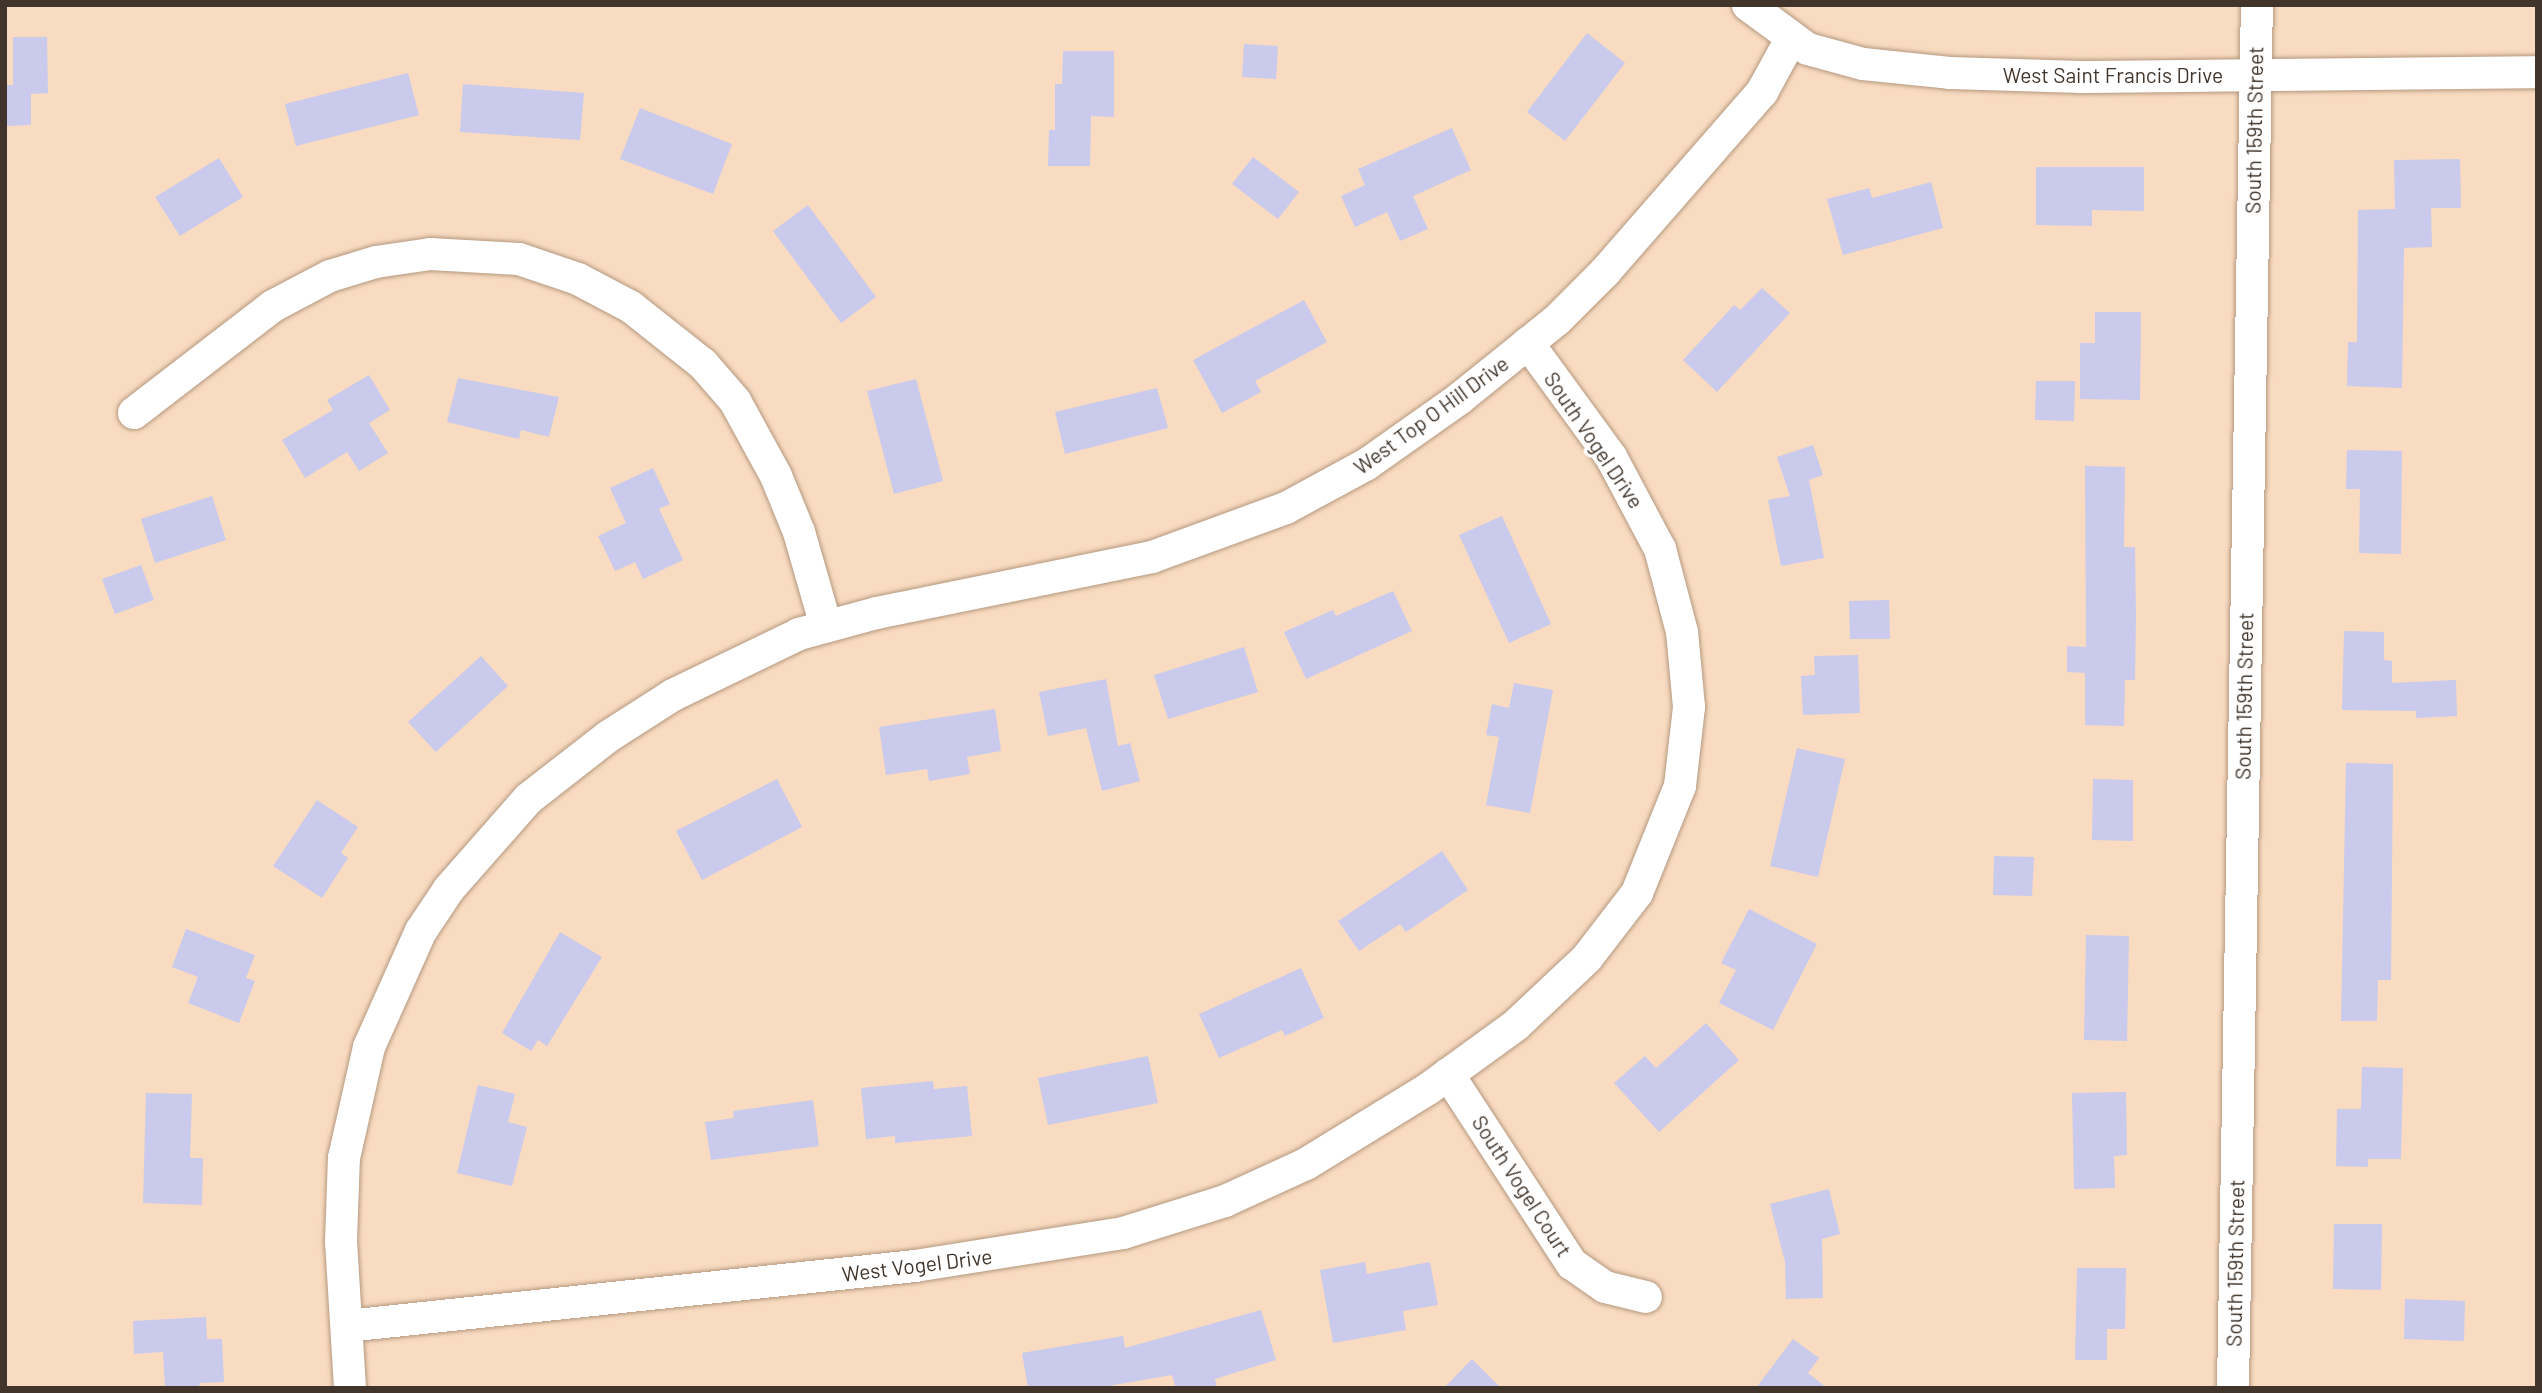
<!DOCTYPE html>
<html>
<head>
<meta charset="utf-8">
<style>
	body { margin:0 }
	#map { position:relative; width:2542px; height:1393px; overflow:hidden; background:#f9dbc1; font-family:Barlow,sans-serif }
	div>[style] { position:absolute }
	.building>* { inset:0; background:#c9caec }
	.roads { filter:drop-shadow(0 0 2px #b4987f) drop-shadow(0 0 2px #b4987f) }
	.minor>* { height:32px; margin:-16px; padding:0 16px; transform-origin:16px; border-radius:16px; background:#fff }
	span { translate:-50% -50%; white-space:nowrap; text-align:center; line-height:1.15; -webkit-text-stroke:7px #fff; paint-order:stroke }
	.street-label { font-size:21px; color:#41352b }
	.frame { position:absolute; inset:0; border:7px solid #41352b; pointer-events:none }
</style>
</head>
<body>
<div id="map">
	<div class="building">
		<i style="clip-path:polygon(1587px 33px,1625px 63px,1565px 141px,1527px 112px)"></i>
		<i style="clip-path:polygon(13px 37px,47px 37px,48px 93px,31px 94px,31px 125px,5px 126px,5px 85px,13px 85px)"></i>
		<i style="clip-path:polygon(1244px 44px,1278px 46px,1276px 79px,1242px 77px)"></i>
		<i style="clip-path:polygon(1063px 51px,1114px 51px,1114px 117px,1091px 116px,1090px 166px,1048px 166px,1049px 130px,1055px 130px,1055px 84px,1062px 84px)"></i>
		<i style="clip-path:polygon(408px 73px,419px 115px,296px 146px,285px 104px)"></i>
		<i style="clip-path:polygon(463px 84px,584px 93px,580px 140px,460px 132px)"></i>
		<i style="clip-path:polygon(640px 108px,732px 144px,713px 194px,620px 159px)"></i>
		<i style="clip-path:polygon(1452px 128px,1471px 170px,1413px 196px,1428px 229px,1400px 241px,1387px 212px,1355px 227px,1341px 196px,1365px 185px,1358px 169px)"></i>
		<i style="clip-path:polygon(1253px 157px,1299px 192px,1278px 219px,1232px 184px)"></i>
		<i style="clip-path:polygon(219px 158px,243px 197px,180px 236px,155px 197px)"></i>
		<i style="clip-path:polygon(2460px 159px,2461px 208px,2431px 208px,2432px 247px,2404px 248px,2402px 388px,2347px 386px,2348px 342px,2357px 342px,2358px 210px,2395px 209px,2394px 160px)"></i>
		<i style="clip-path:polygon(2036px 167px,2144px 167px,2144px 211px,2092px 210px,2092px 226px,2036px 225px)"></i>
		<i style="clip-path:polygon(1931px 182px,1943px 228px,1843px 255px,1827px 199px,1869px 188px,1872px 198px)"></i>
		<i style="clip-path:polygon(808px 205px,876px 297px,841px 323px,773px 231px)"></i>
		<i style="clip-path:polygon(1762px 288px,1790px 313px,1717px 392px,1683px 360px,1734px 305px,1740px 310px)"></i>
		<i style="clip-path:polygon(1304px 300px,1327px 342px,1255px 381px,1261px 392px,1222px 413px,1193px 360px)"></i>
		<i style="clip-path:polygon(2095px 312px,2141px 312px,2140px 400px,2080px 399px,2080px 343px,2095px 343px)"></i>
		<i style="clip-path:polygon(369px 375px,390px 410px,369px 423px,388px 453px,359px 471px,347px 452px,305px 478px,282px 440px,333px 410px,327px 400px)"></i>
		<i style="clip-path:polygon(458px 378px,559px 397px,549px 437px,521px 430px,519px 439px,447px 422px)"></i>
		<i style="clip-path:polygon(916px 379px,943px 481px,894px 494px,867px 391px)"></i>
		<i style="clip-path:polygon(2036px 381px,2075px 381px,2074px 421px,2035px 420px)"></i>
		<i style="clip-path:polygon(1157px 388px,1168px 428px,1065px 454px,1055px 412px)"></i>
		<i style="clip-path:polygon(1813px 445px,1823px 475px,1809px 480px,1824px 558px,1781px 566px,1768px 500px,1790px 496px,1777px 457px)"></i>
		<i style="clip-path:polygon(2347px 450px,2402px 451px,2401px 554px,2359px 553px,2360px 489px,2346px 489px)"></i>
		<i style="clip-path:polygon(2085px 466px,2125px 467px,2124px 547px,2135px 547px,2136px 616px,2135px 680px,2125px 680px,2124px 726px,2085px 725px,2085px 673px,2067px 672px,2067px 646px,2086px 647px)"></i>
		<i style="clip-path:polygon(653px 468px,670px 504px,659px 509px,683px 560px,643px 579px,635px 562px,615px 571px,598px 536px,626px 523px,610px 488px)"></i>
		<i style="clip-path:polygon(212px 496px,226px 540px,155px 563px,141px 519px)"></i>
		<i style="clip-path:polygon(1502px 516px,1551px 624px,1509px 643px,1459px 535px)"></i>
		<i style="clip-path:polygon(141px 565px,154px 600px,115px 614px,102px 579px)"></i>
		<i style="clip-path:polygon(1393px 591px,1412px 631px,1306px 679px,1284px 632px,1333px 610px,1336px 616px)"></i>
		<i style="clip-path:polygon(1889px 600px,1890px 639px,1850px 639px,1849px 601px)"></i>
		<i style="clip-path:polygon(2344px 631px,2384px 632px,2384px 660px,2392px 661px,2392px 683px,2456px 680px,2457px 716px,2416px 718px,2416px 711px,2342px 710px)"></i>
		<i style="clip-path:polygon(1244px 647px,1258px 692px,1168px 719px,1154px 675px)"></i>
		<i style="clip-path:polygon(1858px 655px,1860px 713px,1803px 715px,1801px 676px,1815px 675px,1814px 656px)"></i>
		<i style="clip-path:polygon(481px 656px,508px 686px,436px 752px,408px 722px)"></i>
		<i style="clip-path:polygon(1106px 679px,1118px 746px,1130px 743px,1140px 781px,1102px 791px,1086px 728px,1048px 736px,1039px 692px)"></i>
		<i style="clip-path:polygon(1514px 683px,1553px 690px,1530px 813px,1486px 805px,1499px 737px,1486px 735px,1492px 704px,1509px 708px)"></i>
		<i style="clip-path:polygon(995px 709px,1001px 751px,967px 757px,970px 774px,929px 781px,927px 769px,886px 775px,879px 727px)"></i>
		<i style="clip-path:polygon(1797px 748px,1845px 759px,1818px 877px,1770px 866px)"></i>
		<i style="clip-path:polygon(2346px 763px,2393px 764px,2391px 980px,2378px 980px,2377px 1021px,2341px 1021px)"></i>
		<i style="clip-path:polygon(777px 779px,802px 827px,702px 880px,676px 831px)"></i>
		<i style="clip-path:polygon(2093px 779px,2133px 780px,2133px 841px,2092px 840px)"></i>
		<i style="clip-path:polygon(317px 800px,358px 827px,341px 853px,348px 858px,322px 898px,273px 866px)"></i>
		<i style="clip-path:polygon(1442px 851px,1468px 890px,1406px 932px,1400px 924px,1359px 951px,1338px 921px)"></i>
		<i style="clip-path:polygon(1994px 856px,2034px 857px,2032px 896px,1993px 895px)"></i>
		<i style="clip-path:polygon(1749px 909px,1817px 944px,1773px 1030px,1719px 1003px,1736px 970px,1721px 963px)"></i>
		<i style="clip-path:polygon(186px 929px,255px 955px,246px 978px,255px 981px,239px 1023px,188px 1003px,198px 977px,172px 967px)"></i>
		<i style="clip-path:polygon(560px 932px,602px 957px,547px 1046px,538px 1040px,531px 1051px,502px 1033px)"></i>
		<i style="clip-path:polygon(2086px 935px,2129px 936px,2127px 1041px,2084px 1040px)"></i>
		<i style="clip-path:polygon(1301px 968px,1324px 1018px,1285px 1036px,1282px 1030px,1219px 1058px,1199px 1014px)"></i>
		<i style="clip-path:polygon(1706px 1023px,1739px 1060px,1659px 1132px,1614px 1083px,1645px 1056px,1656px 1068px)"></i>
		<i style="clip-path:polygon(1148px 1056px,1158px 1103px,1048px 1125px,1038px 1078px)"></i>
		<i style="clip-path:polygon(2362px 1067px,2403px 1068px,2401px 1159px,2368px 1159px,2368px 1167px,2336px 1166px,2337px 1109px,2361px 1109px)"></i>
		<i style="clip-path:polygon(933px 1081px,934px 1089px,967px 1086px,972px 1136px,895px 1143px,895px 1136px,866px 1139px,861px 1088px)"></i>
		<i style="clip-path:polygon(478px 1085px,515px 1094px,508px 1122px,527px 1127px,512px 1186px,457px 1173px)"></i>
		<i style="clip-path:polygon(2126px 1092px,2127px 1155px,2114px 1156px,2115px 1188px,2074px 1189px,2072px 1093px)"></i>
		<i style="clip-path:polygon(146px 1093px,192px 1094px,190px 1158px,203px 1158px,202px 1205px,143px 1203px)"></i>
		<i style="clip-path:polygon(813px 1100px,819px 1146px,711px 1160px,705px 1122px,734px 1118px,733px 1111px)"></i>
		<i style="clip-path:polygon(1829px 1189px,1840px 1234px,1822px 1239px,1823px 1298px,1786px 1299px,1785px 1262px,1770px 1204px)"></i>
		<i style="clip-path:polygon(2334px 1224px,2382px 1224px,2381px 1290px,2333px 1289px)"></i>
		<i style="clip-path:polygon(1365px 1262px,1367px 1274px,1430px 1262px,1438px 1305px,1403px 1311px,1406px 1330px,1333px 1343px,1320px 1270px)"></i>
		<i style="clip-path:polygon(2077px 1268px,2126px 1268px,2125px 1329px,2107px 1329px,2107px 1360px,2075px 1360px)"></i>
		<i style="clip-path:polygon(2405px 1299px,2465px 1301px,2464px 1341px,2404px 1339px)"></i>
		<i style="clip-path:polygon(1261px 1310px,1276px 1360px,1215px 1379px,1217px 1388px,1176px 1388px,1172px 1375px,1097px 1388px,1028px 1388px,1022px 1353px,1123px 1336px,1125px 1348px)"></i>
		<i style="clip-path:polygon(206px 1317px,207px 1339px,222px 1339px,224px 1382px,199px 1383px,200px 1388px,165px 1388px,163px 1352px,134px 1354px,133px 1321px)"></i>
		<i style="clip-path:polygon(1793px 1339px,1819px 1358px,1808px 1373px,1827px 1388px,1756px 1388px)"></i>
		<i style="clip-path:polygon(1472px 1359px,1501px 1388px,1444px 1388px)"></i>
	</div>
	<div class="roads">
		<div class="minor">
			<i style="left:1748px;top:5px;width:74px;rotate:36.3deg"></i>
			<i style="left:1808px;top:49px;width:57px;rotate:15.3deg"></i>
			<i style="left:1863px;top:64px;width:87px;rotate:5.9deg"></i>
			<i style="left:1950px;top:73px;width:132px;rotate:1.7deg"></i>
			<i style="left:2082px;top:77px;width:455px;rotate:-0.6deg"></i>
			<i style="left:134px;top:413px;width:175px;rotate:-37.6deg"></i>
			<i style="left:273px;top:306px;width:64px;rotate:-27.8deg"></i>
			<i style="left:330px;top:276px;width:48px;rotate:-16.9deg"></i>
			<i style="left:376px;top:262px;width:55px;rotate:-8.4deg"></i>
			<i style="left:430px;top:254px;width:89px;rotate:3.2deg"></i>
			<i style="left:519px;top:259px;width:62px;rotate:18.7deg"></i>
			<i style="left:578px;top:279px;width:60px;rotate:27.8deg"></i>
			<i style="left:631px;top:307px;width:92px;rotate:38.4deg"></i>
			<i style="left:703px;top:364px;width:49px;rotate:49.1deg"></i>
			<i style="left:735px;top:401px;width:85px;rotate:61.3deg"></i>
			<i style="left:776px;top:476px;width:61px;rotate:67.7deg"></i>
			<i style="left:799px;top:532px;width:98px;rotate:74deg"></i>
			<i style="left:1448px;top:1074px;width:227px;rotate:56.9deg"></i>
			<i style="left:1572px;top:1264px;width:40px;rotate:34.9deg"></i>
			<i style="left:1605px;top:1287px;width:42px;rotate:13.7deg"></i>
			<i style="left:347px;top:1326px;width:571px;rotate:-6.03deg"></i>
			<i style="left:915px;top:1266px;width:211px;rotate:-9deg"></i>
			<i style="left:1123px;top:1233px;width:107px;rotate:-17.4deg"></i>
			<i style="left:1225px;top:1201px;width:89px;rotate:-24.6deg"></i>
			<i style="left:1306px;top:1164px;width:143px;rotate:-31.6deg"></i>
			<i style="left:1428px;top:1089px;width:109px;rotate:-36deg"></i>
			<i style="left:1516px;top:1025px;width:98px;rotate:-43.3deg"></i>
			<i style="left:1587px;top:958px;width:82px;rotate:-52.4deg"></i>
			<i style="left:1637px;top:893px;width:115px;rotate:-68.1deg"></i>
			<i style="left:1680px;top:786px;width:80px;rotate:-83.5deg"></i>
			<i style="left:1689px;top:707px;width:75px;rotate:-95.3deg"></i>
			<i style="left:1682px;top:632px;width:86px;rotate:-104.8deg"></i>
			<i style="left:1660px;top:549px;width:104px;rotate:-118deg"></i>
			<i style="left:1611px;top:457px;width:141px;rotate:-126.1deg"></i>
			<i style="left:350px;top:1388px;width:146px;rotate:-93.5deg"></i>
			<i style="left:341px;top:1242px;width:84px;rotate:-88deg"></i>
			<i style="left:344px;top:1158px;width:114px;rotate:-77.3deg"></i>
			<i style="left:369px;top:1047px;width:127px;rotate:-65.9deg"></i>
			<i style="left:421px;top:931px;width:50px;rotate:-56.3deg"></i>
			<i style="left:449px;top:889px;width:120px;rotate:-48.7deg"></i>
			<i style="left:528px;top:799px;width:103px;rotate:-37.9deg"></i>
			<i style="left:609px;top:736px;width:76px;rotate:-32.6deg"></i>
			<i style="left:673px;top:695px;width:140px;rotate:-25.8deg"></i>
			<i style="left:799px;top:634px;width:81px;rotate:-15.1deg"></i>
			<i style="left:877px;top:613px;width:281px;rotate:-11.5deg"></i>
			<i style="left:1152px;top:557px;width:143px;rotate:-20.1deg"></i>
			<i style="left:1286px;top:508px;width:92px;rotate:-28.5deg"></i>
			<i style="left:1367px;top:464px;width:113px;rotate:-35.2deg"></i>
			<i style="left:1459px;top:399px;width:126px;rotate:-38.9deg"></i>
			<i style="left:1557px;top:320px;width:68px;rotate:-45deg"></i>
			<i style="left:1605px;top:272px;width:239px;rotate:-48.9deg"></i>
			<i style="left:1762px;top:92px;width:60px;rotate:-61.3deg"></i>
			<i style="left:2233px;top:1388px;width:1383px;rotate:-89.01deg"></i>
		</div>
	</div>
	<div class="street-label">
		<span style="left:2113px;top:75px">West Saint Francis Drive</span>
		<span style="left:2254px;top:130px;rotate:-89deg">South 159th Street</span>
		<span style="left:1431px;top:415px;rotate:-36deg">West Top O Hill Drive</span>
		<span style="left:1594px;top:440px;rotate:56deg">South Vogel Drive</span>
		<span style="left:2244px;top:696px;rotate:-89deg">South 159th Street</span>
		<span style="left:1522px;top:1186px;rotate:57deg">South Vogel Court</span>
		<span style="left:2235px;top:1263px;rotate:-89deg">South 159th Street</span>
		<span style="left:917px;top:1265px;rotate:-7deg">West Vogel Drive</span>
	</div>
	<div class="frame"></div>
</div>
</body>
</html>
